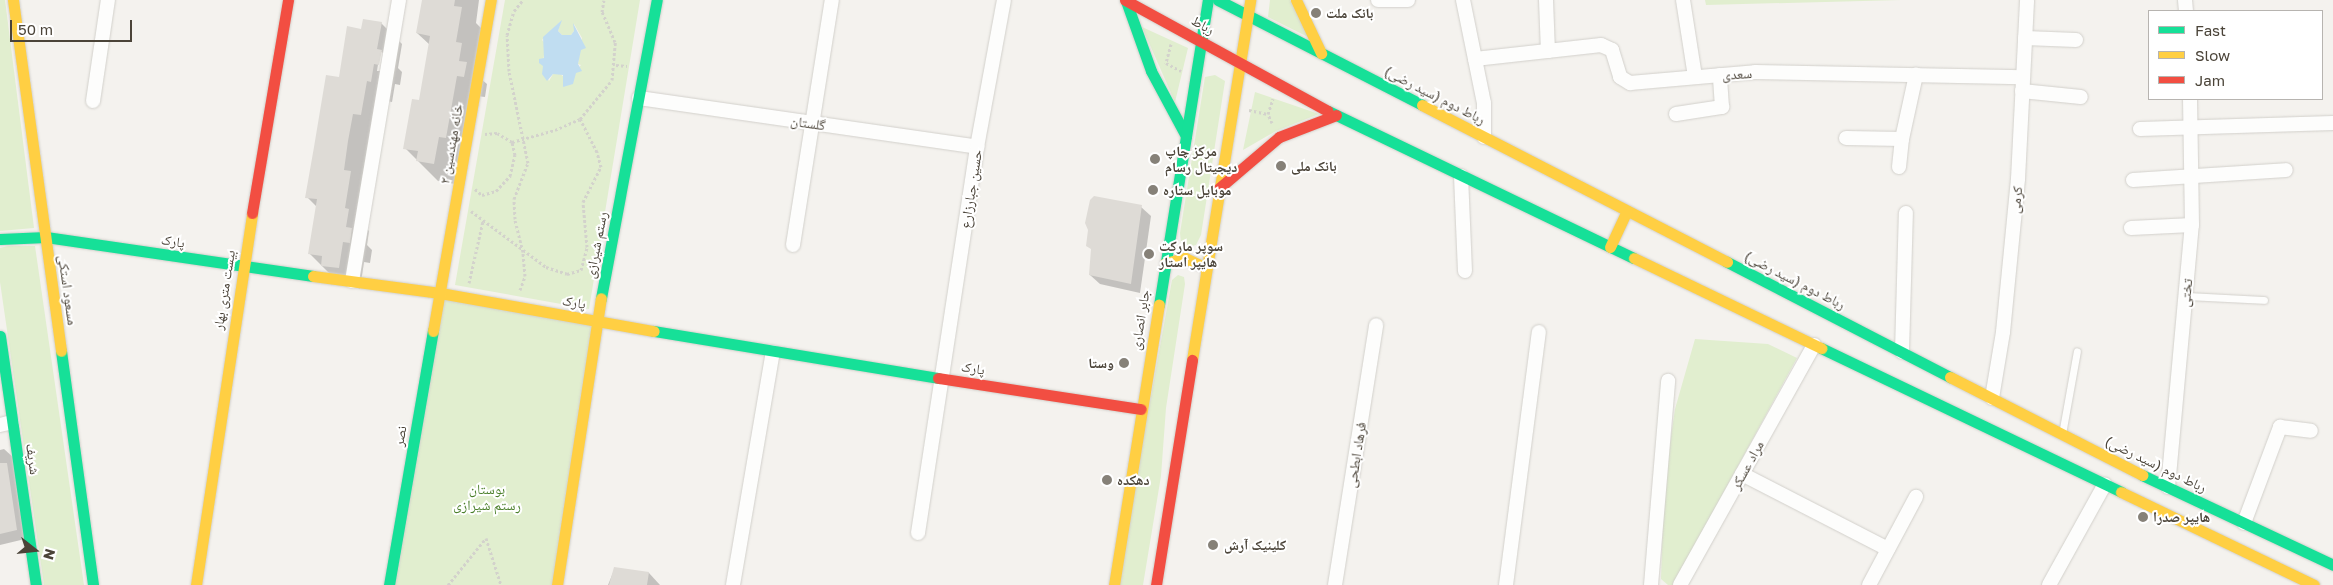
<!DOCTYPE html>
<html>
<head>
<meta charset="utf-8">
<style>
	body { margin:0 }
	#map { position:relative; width:2333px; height:585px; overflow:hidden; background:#f4f2ee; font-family:"Golos Text","Noto Naskh Arabic",sans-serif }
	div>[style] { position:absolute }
	.green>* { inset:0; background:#e1eecf }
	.water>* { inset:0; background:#c0ddf1 }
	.shadow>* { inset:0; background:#0003 }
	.building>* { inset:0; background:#dedbd6 }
	.path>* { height:3px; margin-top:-1.5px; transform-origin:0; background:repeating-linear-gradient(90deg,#d3d2cc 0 2.5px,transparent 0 5px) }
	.roads { filter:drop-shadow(0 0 1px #d2d0cb) drop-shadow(0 0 1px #d2d0cb) }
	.lane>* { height:7px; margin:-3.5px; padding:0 3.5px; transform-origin:3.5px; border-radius:3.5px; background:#fdfdfc }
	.street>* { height:14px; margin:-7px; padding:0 7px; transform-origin:7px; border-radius:7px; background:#fdfdfc }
	.fast>* { height:11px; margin:-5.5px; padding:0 5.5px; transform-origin:5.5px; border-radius:5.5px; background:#16e098 }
	.slow>* { height:11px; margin:-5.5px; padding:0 5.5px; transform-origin:5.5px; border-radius:5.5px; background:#ffcf43 }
	.jam>* { height:11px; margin:-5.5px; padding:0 5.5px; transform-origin:5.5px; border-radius:5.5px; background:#f24e42 }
	.dots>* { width:14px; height:14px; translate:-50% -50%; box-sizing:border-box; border:2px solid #fff; border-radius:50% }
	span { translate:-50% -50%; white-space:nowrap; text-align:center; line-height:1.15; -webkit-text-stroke:4px #fff; paint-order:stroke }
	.poi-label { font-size:14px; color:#4b4439; font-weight:700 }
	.left { translate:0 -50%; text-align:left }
	.right { translate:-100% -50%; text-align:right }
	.street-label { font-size:14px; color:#4b4439 }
	.park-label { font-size:14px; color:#4a7f2a }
	.legend { position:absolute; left:2148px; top:10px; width:175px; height:90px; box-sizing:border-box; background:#fff; border:1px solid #b7b4b0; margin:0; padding:6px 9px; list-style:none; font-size:15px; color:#4b4439 }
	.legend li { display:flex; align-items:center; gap:10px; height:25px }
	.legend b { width:25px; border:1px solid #b7b4b0 }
	.north { position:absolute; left:10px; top:525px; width:50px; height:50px; -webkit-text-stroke:4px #fff; paint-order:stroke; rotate:106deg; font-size:14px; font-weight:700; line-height:20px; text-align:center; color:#4b4439 }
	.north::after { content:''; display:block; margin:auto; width:18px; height:22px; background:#4b4439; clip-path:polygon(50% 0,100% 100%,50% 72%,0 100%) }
	.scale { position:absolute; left:10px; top:20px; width:122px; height:22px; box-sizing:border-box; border:2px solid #4b4439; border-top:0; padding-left:6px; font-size:15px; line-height:18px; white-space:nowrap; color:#4b4439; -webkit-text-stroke:4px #fff; paint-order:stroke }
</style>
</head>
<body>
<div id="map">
	<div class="green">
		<i style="clip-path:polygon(0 0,5px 0,34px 228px,0 231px)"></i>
		<i style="clip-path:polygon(evenodd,505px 0,640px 0,589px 309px,455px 285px,505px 0,561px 21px,558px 31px,562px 35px,571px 35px,574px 31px,574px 24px,582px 38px,578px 64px,581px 65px,563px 87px,564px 77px,559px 73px,553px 74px,549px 81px,543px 66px,545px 43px,542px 40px,561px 21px)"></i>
		<i style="clip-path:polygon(1270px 0,1290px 0,1308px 37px,1268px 17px)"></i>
		<i style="clip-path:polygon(1705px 0,1901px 0,1706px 5px)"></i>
		<i style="clip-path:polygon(1142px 27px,1188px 48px,1175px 102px)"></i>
		<i style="clip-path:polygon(1215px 75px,1225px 81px,1201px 235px,1196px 245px,1188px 247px,1181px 243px,1180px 233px,1205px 77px)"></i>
		<i style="clip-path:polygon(1255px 92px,1319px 114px,1276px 131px,1243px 150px)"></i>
		<i style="clip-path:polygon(8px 246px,35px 246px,84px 585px,44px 585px,0 282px,0 248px)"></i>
		<i style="clip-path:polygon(1178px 275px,1184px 277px,1185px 284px,1166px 408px,1161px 476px,1143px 585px,1117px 585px,1172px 280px)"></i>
		<i style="clip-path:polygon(440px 293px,597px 322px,557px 585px,389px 585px)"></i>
		<i style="clip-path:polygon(1695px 339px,1768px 344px,1797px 358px,1673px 585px,1668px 585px,1661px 579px,1664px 485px,1675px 409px)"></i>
	</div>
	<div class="water">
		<i style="clip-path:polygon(562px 20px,558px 31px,562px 35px,571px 35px,574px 31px,573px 23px,586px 48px,581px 50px,578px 64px,582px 71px,576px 73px,573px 84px,563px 87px,563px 75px,553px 74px,547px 81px,542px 74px,543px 66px,539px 63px,539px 59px,544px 58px,543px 37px)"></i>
	</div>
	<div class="shadow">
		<i style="clip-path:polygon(423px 0,479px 0,476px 23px,482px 29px,480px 78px,487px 84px,485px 97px,477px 96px,455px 184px,438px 181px,405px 148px,420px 101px,430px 45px,417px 33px)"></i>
		<i style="clip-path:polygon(evenodd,381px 23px,402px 44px,398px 68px,402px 72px,400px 85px,395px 84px,392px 102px,387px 101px,366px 228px,369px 231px,367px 245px,372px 250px,370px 263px,364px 262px,360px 289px,330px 274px,309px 253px,317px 207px,307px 197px,340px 79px,363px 30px,381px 23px,380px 51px,383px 53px,380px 71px,377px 71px,380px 51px)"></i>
		<i style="clip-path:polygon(1141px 207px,1151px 216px,1140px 293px,1100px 284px,1090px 275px)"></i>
		<i style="clip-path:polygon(4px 449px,14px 458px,25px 539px,0 545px,0 450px)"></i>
		<i style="clip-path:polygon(615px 568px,649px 573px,660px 585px,608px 585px)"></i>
	</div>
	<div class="building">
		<i style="clip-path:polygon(422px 0,455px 0,454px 6px,462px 7px,456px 42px,462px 43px,459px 61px,467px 62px,464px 77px,457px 76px,446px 138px,439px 137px,434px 164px,416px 161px,418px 151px,403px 149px,412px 99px,419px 100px,430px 36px,416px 33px)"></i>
		<i style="clip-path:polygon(363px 19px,382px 22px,377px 49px,382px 50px,379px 65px,374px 64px,371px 82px,367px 81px,361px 115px,353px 114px,348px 141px,344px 170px,351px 171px,345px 208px,349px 209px,346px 227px,352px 228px,350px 243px,343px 242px,339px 268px,321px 266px,322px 256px,308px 254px,317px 199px,305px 198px,314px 147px,326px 75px,339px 77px,347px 26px,361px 29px)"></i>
		<i style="clip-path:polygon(1094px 196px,1142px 205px,1131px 284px,1089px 275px,1091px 249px,1086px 246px,1088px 230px,1085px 223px,1090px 200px)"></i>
		<i style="clip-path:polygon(0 463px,7px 463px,17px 530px,0 534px)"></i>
		<i style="clip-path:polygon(614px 567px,649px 572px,647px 585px,609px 585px)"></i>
	</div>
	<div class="path">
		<i style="left:1171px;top:44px;width:20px;rotate:105deg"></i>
		<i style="left:1166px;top:63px;width:17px;rotate:28deg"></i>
		<i style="left:616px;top:65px;width:11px;rotate:5deg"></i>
		<i style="left:1249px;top:110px;width:19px;rotate:12deg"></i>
		<i style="left:1272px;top:123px;width:10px;rotate:-114deg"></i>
		<i style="left:1268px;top:114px;width:16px;rotate:-72deg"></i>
		<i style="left:512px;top:142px;width:45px;rotate:-15.6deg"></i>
		<i style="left:555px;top:130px;width:27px;rotate:-24deg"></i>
		<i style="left:580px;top:119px;width:50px;rotate:-50.6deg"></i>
		<i style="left:612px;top:80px;width:38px;rotate:-85deg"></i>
		<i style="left:615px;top:42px;width:33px;rotate:-113deg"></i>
		<i style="left:602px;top:12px;width:12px;rotate:-81deg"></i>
		<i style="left:475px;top:189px;width:9px;rotate:41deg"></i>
		<i style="left:482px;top:195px;width:15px;rotate:-16deg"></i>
		<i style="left:496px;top:191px;width:21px;rotate:-47deg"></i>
		<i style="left:510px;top:176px;width:22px;rotate:-77deg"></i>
		<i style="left:515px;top:155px;width:13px;rotate:-103deg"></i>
		<i style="left:512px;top:142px;width:17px;rotate:-149deg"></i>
		<i style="left:497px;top:133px;width:12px;rotate:175deg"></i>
		<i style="left:471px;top:211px;width:94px;rotate:36.7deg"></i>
		<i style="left:546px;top:267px;width:22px;rotate:18deg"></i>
		<i style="left:567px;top:274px;width:15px;rotate:-16deg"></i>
		<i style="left:581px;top:270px;width:24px;rotate:-75deg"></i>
		<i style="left:587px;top:247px;width:45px;rotate:-95.1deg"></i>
		<i style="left:583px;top:202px;width:39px;rotate:-63deg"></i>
		<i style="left:601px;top:167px;width:16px;rotate:-105deg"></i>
		<i style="left:597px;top:152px;width:37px;rotate:-117deg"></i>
		<i style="left:469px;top:283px;width:64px;rotate:-77.3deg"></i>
		<i style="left:520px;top:290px;width:15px;rotate:-70deg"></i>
		<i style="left:525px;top:276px;width:24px;rotate:-95deg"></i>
		<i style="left:523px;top:252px;width:34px;rotate:-104deg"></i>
		<i style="left:515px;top:219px;width:20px;rotate:-93deg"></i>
		<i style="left:514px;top:199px;width:39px;rotate:-69deg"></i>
		<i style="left:528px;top:163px;width:94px;rotate:-101.7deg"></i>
		<i style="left:509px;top:71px;width:36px;rotate:-93deg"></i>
		<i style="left:507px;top:35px;width:25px;rotate:-74deg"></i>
		<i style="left:514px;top:11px;width:14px;rotate:-51deg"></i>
		<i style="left:448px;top:585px;width:60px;rotate:-51deg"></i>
		<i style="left:486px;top:538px;width:49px;rotate:72.3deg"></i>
	</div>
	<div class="roads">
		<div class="lane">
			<i style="left:2186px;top:296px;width:78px;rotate:2.9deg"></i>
			<i style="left:2062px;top:434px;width:84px;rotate:-79.8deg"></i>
		</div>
		<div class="street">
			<i style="left:1378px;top:0;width:30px"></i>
			<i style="left:1463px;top:0;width:105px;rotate:78.5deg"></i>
			<i style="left:1484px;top:103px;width:34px;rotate:90deg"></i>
			<i style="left:1546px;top:0;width:51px;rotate:87.8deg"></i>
			<i style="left:1683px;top:0;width:78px;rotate:81.1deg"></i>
			<i style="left:2185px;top:0;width:11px;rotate:85deg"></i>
			<i style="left:2025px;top:38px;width:51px;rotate:2.2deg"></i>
			<i style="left:1475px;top:59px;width:127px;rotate:-6.3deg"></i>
			<i style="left:1601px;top:45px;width:12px;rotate:24deg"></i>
			<i style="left:1612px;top:50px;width:28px;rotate:73deg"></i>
			<i style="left:1620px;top:77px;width:12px;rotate:31deg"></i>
			<i style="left:1630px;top:83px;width:125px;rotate:-5deg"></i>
			<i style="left:1755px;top:72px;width:268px;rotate:1.1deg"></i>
			<i style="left:2022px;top:91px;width:59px;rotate:5.8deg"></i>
			<i style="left:639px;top:98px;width:342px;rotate:8.2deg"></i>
			<i style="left:93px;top:101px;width:102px;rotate:-81.6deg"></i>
			<i style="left:1676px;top:114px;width:47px;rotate:-8.7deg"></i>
			<i style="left:1722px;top:107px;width:32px;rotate:-94deg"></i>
			<i style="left:2140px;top:129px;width:193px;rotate:-1.8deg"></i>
			<i style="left:1846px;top:138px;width:56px;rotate:1deg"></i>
			<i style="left:1899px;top:167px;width:28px;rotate:-84deg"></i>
			<i style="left:1902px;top:139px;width:66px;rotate:-77.7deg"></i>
			<i style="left:1461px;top:176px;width:95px;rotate:87.6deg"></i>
			<i style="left:2133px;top:180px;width:153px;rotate:-3.7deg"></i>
			<i style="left:2131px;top:228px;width:61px;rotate:-2.8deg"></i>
			<i style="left:793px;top:245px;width:248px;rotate:-81deg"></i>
			<i style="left:352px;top:281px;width:285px;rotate:-80.5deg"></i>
			<i style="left:1902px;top:352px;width:139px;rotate:-88.4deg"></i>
			<i style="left:1992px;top:398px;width:67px;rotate:-80.5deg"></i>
			<i style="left:2003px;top:332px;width:154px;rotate:-84.4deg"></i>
			<i style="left:2018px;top:179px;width:179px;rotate:-87.1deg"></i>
			<i style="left:0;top:425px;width:12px;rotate:-14deg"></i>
			<i style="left:1742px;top:474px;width:164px;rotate:27.2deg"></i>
			<i style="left:2168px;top:487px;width:263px;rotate:-84.8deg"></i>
			<i style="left:2192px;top:225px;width:126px;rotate:-90.9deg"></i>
			<i style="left:2244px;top:523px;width:103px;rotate:-69.4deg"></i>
			<i style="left:2280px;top:427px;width:31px;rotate:7deg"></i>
			<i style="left:918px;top:533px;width:390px;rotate:-81.3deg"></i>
			<i style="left:977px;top:147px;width:149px;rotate:-79.6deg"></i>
			<i style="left:733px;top:585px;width:236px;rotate:-80.3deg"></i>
			<i style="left:1335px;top:585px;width:263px;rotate:-81deg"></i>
			<i style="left:1506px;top:585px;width:255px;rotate:-82.6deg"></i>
			<i style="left:1651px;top:585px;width:205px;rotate:-85.2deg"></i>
			<i style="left:1680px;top:585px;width:275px;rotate:-60.8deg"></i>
			<i style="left:1869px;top:585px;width:100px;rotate:-61.9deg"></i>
			<i style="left:2049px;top:585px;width:115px;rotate:-61deg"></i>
		</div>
		<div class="fast">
			<i style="left:1218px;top:0;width:229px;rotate:27.2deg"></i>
			<i style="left:1126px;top:1px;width:74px;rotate:70.3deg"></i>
			<i style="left:1151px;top:71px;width:74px;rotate:61.7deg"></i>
			<i style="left:1328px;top:111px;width:339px;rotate:25.7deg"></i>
			<i style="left:0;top:239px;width:46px;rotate:-2.5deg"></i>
			<i style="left:46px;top:237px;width:270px;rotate:8.3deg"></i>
			<i style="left:1727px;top:262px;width:251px;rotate:27.3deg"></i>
			<i style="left:601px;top:298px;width:303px;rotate:-79.4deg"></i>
			<i style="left:1159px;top:305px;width:309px;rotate:-80.9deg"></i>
			<i style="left:654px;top:331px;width:288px;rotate:9.4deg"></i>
			<i style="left:0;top:336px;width:252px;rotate:81.8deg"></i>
			<i style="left:1821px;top:348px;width:333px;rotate:25.6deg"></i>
			<i style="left:61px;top:351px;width:236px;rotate:82.2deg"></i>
			<i style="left:2142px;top:475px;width:211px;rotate:25.2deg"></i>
			<i style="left:389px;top:585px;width:258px;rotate:-80.2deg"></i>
		</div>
		<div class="slow">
			<i style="left:13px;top:0;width:354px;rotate:82.2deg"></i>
			<i style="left:1296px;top:0;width:59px;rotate:64.7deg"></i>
			<i style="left:1422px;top:105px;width:343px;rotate:27.2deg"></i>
			<i style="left:1610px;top:247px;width:40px;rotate:-65deg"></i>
			<i style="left:1634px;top:258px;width:208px;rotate:25.7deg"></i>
			<i style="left:1165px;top:263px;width:21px;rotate:-14deg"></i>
			<i style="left:1185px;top:258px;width:23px;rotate:25deg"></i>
			<i style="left:313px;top:276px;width:128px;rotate:7.6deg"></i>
			<i style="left:440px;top:293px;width:217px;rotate:10.1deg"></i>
			<i style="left:433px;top:331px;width:336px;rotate:-80.1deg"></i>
			<i style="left:1192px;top:360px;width:365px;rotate:-80.8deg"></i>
			<i style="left:1950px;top:377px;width:216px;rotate:27deg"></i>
			<i style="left:2121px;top:492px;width:214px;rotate:25.7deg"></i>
			<i style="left:196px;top:585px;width:376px;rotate:-81.4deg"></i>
			<i style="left:557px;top:585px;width:290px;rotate:-81.3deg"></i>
			<i style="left:1114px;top:585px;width:284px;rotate:-80.9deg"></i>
		</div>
		<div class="jam">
			<i style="left:1125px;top:0;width:231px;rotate:28.7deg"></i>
			<i style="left:1218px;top:189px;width:80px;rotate:-40.4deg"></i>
			<i style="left:1279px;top:137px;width:61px;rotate:-21.1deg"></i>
			<i style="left:252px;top:213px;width:216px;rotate:-80.4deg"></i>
			<i style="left:938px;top:378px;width:205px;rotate:8.7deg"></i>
			<i style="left:1156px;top:585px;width:228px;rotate:-80.9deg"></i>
		</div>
	</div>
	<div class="dots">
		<i style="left:1316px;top:13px;background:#868178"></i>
		<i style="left:1155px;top:159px;background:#868178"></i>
		<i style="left:1281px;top:166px;background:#868178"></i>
		<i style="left:1153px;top:190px;background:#868178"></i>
		<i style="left:1149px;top:254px;background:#868178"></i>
		<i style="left:1124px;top:363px;background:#868178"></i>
		<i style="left:1107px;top:480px;background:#868178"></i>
		<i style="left:2143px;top:517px;background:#868178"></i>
		<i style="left:1213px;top:545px;background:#868178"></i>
	</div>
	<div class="poi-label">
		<span class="left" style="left:1326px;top:13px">بانک ملت</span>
		<span class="left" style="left:1165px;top:159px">مرکز چاپ<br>دیجیتال رسام</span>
		<span class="left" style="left:1291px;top:166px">بانک ملی</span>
		<span class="left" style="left:1163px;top:190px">موبایل ستاره</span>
		<span class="left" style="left:1159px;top:254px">سوپر مارکت<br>هایپر استار</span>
		<span class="right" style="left:1114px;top:363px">وستا</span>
		<span class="left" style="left:1117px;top:480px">دهکده</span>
		<span class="left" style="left:2153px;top:517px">هایپر صدرا</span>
		<span class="left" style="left:1224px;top:545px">کلینیک آرش</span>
	</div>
	<div class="street-label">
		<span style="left:1203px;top:25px;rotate:29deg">رباط</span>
		<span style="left:1737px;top:74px;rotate:-4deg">سعدی</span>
		<span style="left:1435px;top:95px;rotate:27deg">رباط دوم (سید رضی)</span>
		<span style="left:808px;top:123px;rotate:8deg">گلستان</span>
		<span style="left:451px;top:144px;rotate:-80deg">خانه مهندسین ۲</span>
		<span style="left:971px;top:189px;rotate:-81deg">حسین جبارزارع</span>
		<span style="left:2016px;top:200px;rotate:-84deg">کرمی</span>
		<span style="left:173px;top:241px;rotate:9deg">پارک</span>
		<span style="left:596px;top:245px;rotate:-79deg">رستم شیرازی</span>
		<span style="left:1795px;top:280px;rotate:27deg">رباط دوم (سید رضی)</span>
		<span style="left:68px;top:290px;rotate:82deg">مسعود استکی</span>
		<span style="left:224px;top:290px;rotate:-81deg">بیست متری بهار</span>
		<span style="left:2186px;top:293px;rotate:-85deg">تختی</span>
		<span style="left:574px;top:302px;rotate:10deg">پارک</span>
		<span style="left:1140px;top:320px;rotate:-81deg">جابر انصاری</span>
		<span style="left:973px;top:368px;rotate:9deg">پارک</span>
		<span style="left:400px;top:436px;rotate:-80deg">نصر</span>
		<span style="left:1356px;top:455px;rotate:-81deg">فرهاد ابطحی</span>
		<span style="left:33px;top:459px;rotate:82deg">شریف</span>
		<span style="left:2156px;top:464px;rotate:26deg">رباط دوم (سید رضی)</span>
		<span style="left:1747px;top:465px;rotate:-61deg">مراد عسکر</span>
	</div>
	<div class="park-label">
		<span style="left:487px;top:497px">بوستان<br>رستم شیرازی</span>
	</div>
	<ul class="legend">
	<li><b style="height:6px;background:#16e098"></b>Fast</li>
	<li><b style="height:6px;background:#ffcf43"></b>Slow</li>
	<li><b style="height:6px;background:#f24e42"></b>Jam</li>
	</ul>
	<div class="north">N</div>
	<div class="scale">50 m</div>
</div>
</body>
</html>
